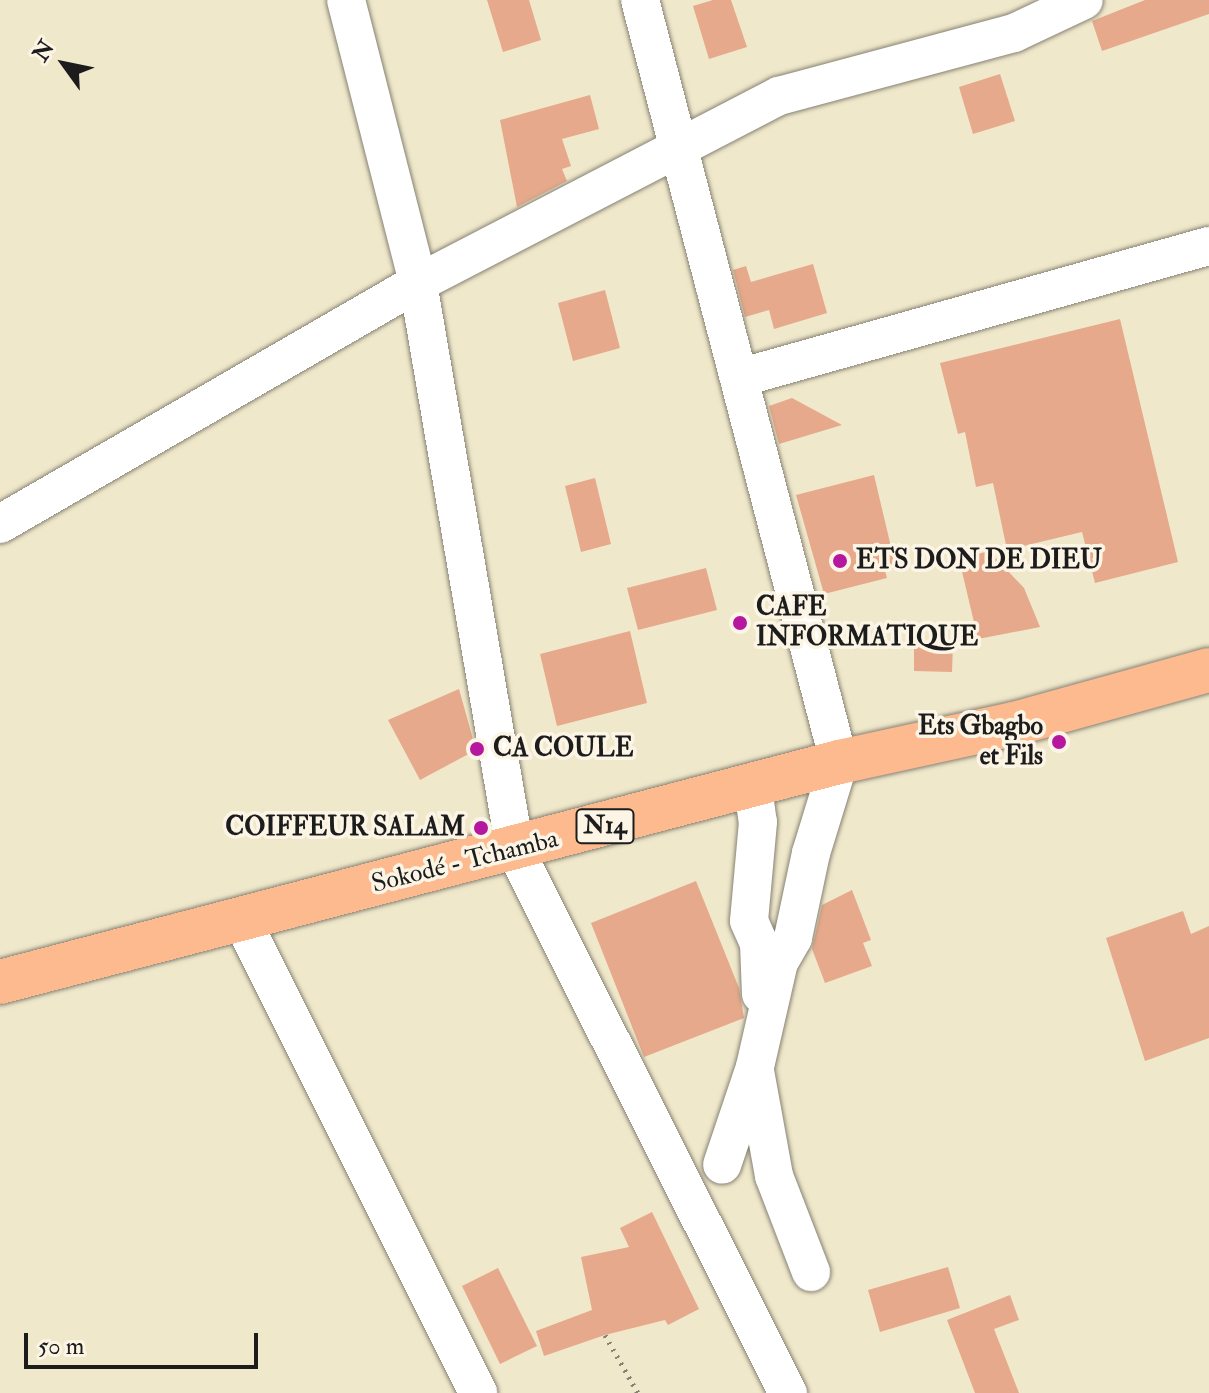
<!DOCTYPE html>
<html>
<head>
<meta charset="utf-8">
<style>
	body { margin:0 }
	#map { position:relative; width:1209px; height:1393px; overflow:hidden; background:#f0e8cb; font-family:"IM FELL Double Pica",serif }
	div>[style] { position:absolute }
	.building>* { inset:0; background:#e6a98b }
	.path>* { height:5px; margin-top:-2.5px; transform-origin:0; background:repeating-linear-gradient(90deg,#868274 0 2px,transparent 0 8px) }
	.roads { filter:drop-shadow(0 0 2px #868274) drop-shadow(0 0 2px #868274) }
	.minor>* { height:38px; margin:-19px; padding:0 19px; transform-origin:19px; border-radius:19px; background:#fff }
	.major>* { height:44px; margin:-22px; padding:0 22px; transform-origin:22px; border-radius:22px; background:#fcba8e }
	.dots>* { width:22px; height:22px; translate:-50% -50%; box-sizing:border-box; border:4px solid #fcf5e5; border-radius:50% }
	span { translate:-50% -50%; white-space:nowrap; text-align:center; line-height:1.15; -webkit-text-stroke:7px #fcf5e5; paint-order:stroke }
	.shield-label span { padding:2px 6px; background:#fcf5e5; border:2px solid; border-radius:6px; -webkit-text-stroke-width:0 }
	.shield-label { font-size:24px; color:#1c1c1c; font-weight:700 }
	.poi-label { font-size:26px; color:#1c1c1c; font-weight:700 }
	.left { translate:0 -50%; text-align:left }
	.right { translate:-100% -50%; text-align:right }
	.street-label { font-size:26px; color:#1c1c1c }
	.north { position:absolute; left:24px; top:24px; width:80px; height:80px; -webkit-text-stroke:6px #fcf5e5; paint-order:stroke; rotate:303deg; font-size:22px; font-weight:700; line-height:32px; text-align:center; color:#1c1c1c }
	.north::after { content:''; display:block; margin:auto; width:28px; height:36px; background:#1c1c1c; clip-path:polygon(50% 0,100% 100%,50% 72%,0 100%) }
	.scale { position:absolute; left:24px; top:1333px; width:234px; height:36px; box-sizing:border-box; border:4px solid #1c1c1c; border-top:0; padding-left:10px; font-size:24px; line-height:28px; white-space:nowrap; color:#1c1c1c; -webkit-text-stroke:6px #fcf5e5; paint-order:stroke }
</style>
</head>
<body>
<div id="map">
	<div class="building">
		<i style="clip-path:polygon(487px 0,529px 0,541px 40px,503px 52px)"></i>
		<i style="clip-path:polygon(713px 0,731px 0,747px 47px,709px 59px,693px 6px)"></i>
		<i style="clip-path:polygon(1145px 0,1209px 0,1209px 14px,1102px 51px,1092px 21px)"></i>
		<i style="clip-path:polygon(1000px 74px,1015px 121px,973px 134px,959px 87px)"></i>
		<i style="clip-path:polygon(590px 95px,599px 129px,562px 139px,571px 166px,562px 169px,567px 181px,517px 207px,500px 120px)"></i>
		<i style="clip-path:polygon(813px 264px,827px 313px,774px 329px,769px 310px,745px 317px,733px 270px,746px 266px,751px 282px)"></i>
		<i style="clip-path:polygon(605px 290px,620px 348px,573px 361px,558px 303px)"></i>
		<i style="clip-path:polygon(1120px 319px,1178px 562px,1095px 583px,1082px 532px,1007px 550px,993px 483px,976px 487px,965px 432px,958px 434px,940px 363px)"></i>
		<i style="clip-path:polygon(792px 398px,842px 425px,779px 444px,769px 406px)"></i>
		<i style="clip-path:polygon(874px 475px,896px 568px,885px 571px,887px 578px,824px 594px,796px 495px)"></i>
		<i style="clip-path:polygon(595px 478px,611px 544px,581px 552px,565px 486px)"></i>
		<i style="clip-path:polygon(989px 551px,1024px 588px,1040px 627px,978px 639px,959px 559px)"></i>
		<i style="clip-path:polygon(706px 568px,717px 610px,638px 630px,627px 588px)"></i>
		<i style="clip-path:polygon(630px 631px,647px 703px,557px 726px,540px 654px)"></i>
		<i style="clip-path:polygon(914px 642px,953px 643px,952px 672px,914px 671px)"></i>
		<i style="clip-path:polygon(459px 689px,476px 750px,420px 780px,388px 720px)"></i>
		<i style="clip-path:polygon(696px 881px,739px 988px,744px 1018px,644px 1057px,591px 923px)"></i>
		<i style="clip-path:polygon(852px 890px,871px 940px,863px 943px,872px 966px,825px 983px,812px 949px,822px 905px)"></i>
		<i style="clip-path:polygon(1183px 911px,1191px 934px,1209px 926px,1209px 1038px,1145px 1061px,1106px 938px)"></i>
		<i style="clip-path:polygon(652px 1212px,699px 1309px,668px 1325px,665px 1320px,605px 1335px,544px 1356px,536px 1331px,592px 1310px,581px 1257px,629px 1247px,620px 1228px)"></i>
		<i style="clip-path:polygon(948px 1267px,960px 1308px,880px 1332px,868px 1290px)"></i>
		<i style="clip-path:polygon(498px 1268px,537px 1346px,500px 1364px,462px 1286px)"></i>
		<i style="clip-path:polygon(1010px 1295px,1019px 1320px,994px 1329px,1019px 1393px,975px 1393px,947px 1320px)"></i>
	</div>
	<div class="path">
		<i style="left:605px;top:1335px;width:67px;rotate:60.4deg"></i>
	</div>
	<div class="roads">
		<div class="minor">
			<i style="left:346px;top:0;width:292px;rotate:75.7deg"></i>
			<i style="left:418px;top:283px;width:575px;rotate:80.29deg"></i>
			<i style="left:515px;top:850px;width:608px;rotate:63.31deg"></i>
			<i style="left:640px;top:0;width:788px;rotate:75.36deg"></i>
			<i style="left:839px;top:762px;width:95px;rotate:107.1deg"></i>
			<i style="left:811px;top:853px;width:87px;rotate:102deg"></i>
			<i style="left:793px;top:938px;width:28px;rotate:120deg"></i>
			<i style="left:779px;top:962px;width:108px;rotate:102.9deg"></i>
			<i style="left:755px;top:1067px;width:103px;rotate:108.6deg"></i>
			<i style="left:739px;top:378px;width:488px;rotate:-15.7deg"></i>
			<i style="left:0;top:524px;width:482px;rotate:-30deg"></i>
			<i style="left:418px;top:283px;width:407px;rotate:-27.4deg"></i>
			<i style="left:779px;top:96px;width:243px;rotate:-15deg"></i>
			<i style="left:1014px;top:33px;width:77px;rotate:-25.2deg"></i>
			<i style="left:753px;top:788px;width:34px;rotate:82deg"></i>
			<i style="left:758px;top:822px;width:99px;rotate:95.2deg"></i>
			<i style="left:749px;top:921px;width:24px;rotate:66deg"></i>
			<i style="left:759px;top:943px;width:51px;rotate:87.8deg"></i>
			<i style="left:242px;top:920px;width:529px;rotate:63.48deg"></i>
			<i style="left:755px;top:1071px;width:107px;rotate:79.7deg"></i>
			<i style="left:774px;top:1176px;width:103px;rotate:68.9deg"></i>
		</div>
		<div class="major">
			<i style="left:0;top:982px;width:867px;rotate:-14.69deg"></i>
			<i style="left:839px;top:762px;width:179px;rotate:-12.3deg"></i>
			<i style="left:1014px;top:724px;width:202px;rotate:-15.5deg"></i>
		</div>
	</div>
	<div class="dots">
		<i style="left:840px;top:561px;background:#b5179e"></i>
		<i style="left:740px;top:623px;background:#b5179e"></i>
		<i style="left:1059px;top:742px;background:#b5179e"></i>
		<i style="left:477px;top:749px;background:#b5179e"></i>
		<i style="left:481px;top:828px;background:#b5179e"></i>
	</div>
	<div class="shield-label">
		<span style="left:605px;top:826px">N14</span>
	</div>
	<div class="poi-label">
		<span class="left" style="left:856px;top:561px">ETS DON DE DIEU</span>
		<span class="left" style="left:756px;top:623px">CAFE<br>INFORMATIQUE</span>
		<span class="right" style="left:1043px;top:742px">Ets Gbagbo<br>et Fils</span>
		<span class="left" style="left:493px;top:749px">CA COULE</span>
		<span class="right" style="left:465px;top:828px">COIFFEUR SALAM</span>
	</div>
	<div class="street-label">
		<span style="left:465px;top:862px;rotate:-14deg">Sokodé - Tchamba</span>
	</div>
	<div class="north">N</div>
	<div class="scale">50 m</div>
</div>
</body>
</html>
